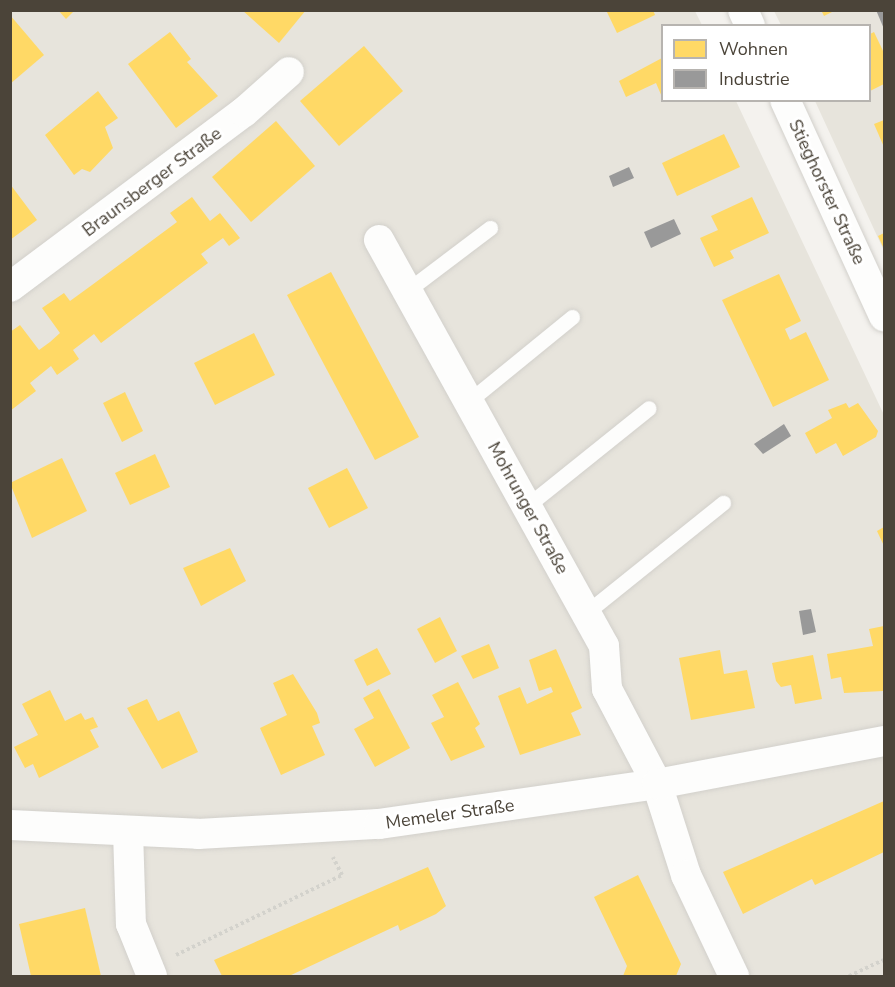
<!DOCTYPE html>
<html>
<head>
<meta charset="utf-8">
<style>
	body { margin:0 }
	#map { position:relative; width:895px; height:987px; overflow:hidden; background:#f4f2ee; font-family:"Nunito Sans",sans-serif }
	div>[style] { position:absolute }
	.residential>* { inset:0; background:#e7e4dc }
	.homes>* { inset:0; background:#ffd966 }
	.industry>* { inset:0; background:#999 }
	.path>* { height:4px; margin-top:-2px; transform-origin:0; background:repeating-linear-gradient(90deg,#d3d2cc 0 3px,transparent 0 6px) }
	.roads { filter:drop-shadow(0 0 2px #d2d0cb) drop-shadow(0 0 2px #d2d0cb) }
	.lane>* { height:15px; margin:-7.5px; padding:0 7.5px; transform-origin:7.5px; border-radius:7.5px; background:#fdfdfc }
	.street>* { height:30px; margin:-15px; padding:0 15px; transform-origin:15px; border-radius:15px; background:#fdfdfc }
	span { translate:-50% -50%; white-space:nowrap; text-align:center; line-height:1.15; -webkit-text-stroke:6px #fff; paint-order:stroke }
	.street-label { font-size:18px; color:#4b4439 }
	.frame { position:absolute; inset:0; border:12px solid #4b4439; pointer-events:none }
	.legend { position:absolute; left:661px; top:24px; width:210px; height:78px; box-sizing:border-box; background:#fff; border:2px solid #b7b4b0; margin:0; padding:8px 10px; list-style:none; font-size:18px; color:#4b4439 }
	.legend li { display:flex; align-items:center; gap:12px; height:30px }
	.legend b { width:30px; border:2px solid #b7b4b0 }
</style>
</head>
<body>
<div id="map">
	<div class="residential">
		<i style="clip-path:polygon(10px 11px,695px 11px,702px 25px,662px 26px,662px 100px,736px 101px,884px 415px,884px 976px,11px 976px)"></i>
		<i style="clip-path:polygon(774px 11px,884px 11px,884px 251px,815px 101px,870px 100px,870px 26px,781px 25px)"></i>
	</div>
	<div class="homes">
		<i style="clip-path:polygon(58px 10px,75px 10px,66px 19px)"></i>
		<i style="clip-path:polygon(242px 10px,306px 10px,279px 43px)"></i>
		<i style="clip-path:polygon(606px 10px,653px 10px,655px 15px,617px 33px)"></i>
		<i style="clip-path:polygon(821px 10px,836px 10px,824px 16px)"></i>
		<i style="clip-path:polygon(10px 15px,44px 55px,10px 84px)"></i>
		<i style="clip-path:polygon(170px 32px,191px 59px,187px 62px,218px 96px,176px 128px,128px 64px)"></i>
		<i style="clip-path:polygon(874px 32px,884px 53px,884px 84px,870px 91px,870px 34px)"></i>
		<i style="clip-path:polygon(364px 46px,403px 91px,339px 146px,300px 101px)"></i>
		<i style="clip-path:polygon(662px 58px,662px 97px,656px 83px,626px 97px,619px 81px)"></i>
		<i style="clip-path:polygon(98px 91px,118px 118px,105px 127px,113px 148px,90px 172px,82px 169px,74px 175px,45px 135px)"></i>
		<i style="clip-path:polygon(884px 120px,884px 147px,874px 124px)"></i>
		<i style="clip-path:polygon(276px 121px,315px 166px,251px 222px,212px 177px)"></i>
		<i style="clip-path:polygon(724px 134px,740px 167px,677px 196px,662px 163px)"></i>
		<i style="clip-path:polygon(10px 184px,37px 220px,10px 240px)"></i>
		<i style="clip-path:polygon(192px 197px,210px 221px,220px 213px,240px 238px,229px 246px,223px 238px,201px 254px,208px 263px,101px 343px,94px 334px,73px 350px,79px 359px,57px 375px,51px 366px,30px 383px,36px 391px,10px 411px,10px 332px,20px 325px,39px 350px,50px 342px,60px 333px,42px 308px,64px 293px,70px 301px,92px 285px,177px 222px,170px 213px)"></i>
		<i style="clip-path:polygon(752px 197px,769px 233px,730px 251px,734px 258px,714px 267px,700px 238px,718px 230px,711px 216px)"></i>
		<i style="clip-path:polygon(884px 233px,884px 249px,878px 236px)"></i>
		<i style="clip-path:polygon(331px 272px,419px 437px,375px 460px,287px 295px)"></i>
		<i style="clip-path:polygon(779px 274px,801px 321px,785px 329px,790px 340px,806px 332px,829px 380px,773px 407px,722px 300px)"></i>
		<i style="clip-path:polygon(254px 333px,275px 375px,215px 405px,194px 363px)"></i>
		<i style="clip-path:polygon(125px 392px,143px 431px,122px 442px,103px 403px)"></i>
		<i style="clip-path:polygon(846px 403px,849px 408px,858px 403px,878px 431px,876px 437px,843px 456px,836px 443px,816px 454px,805px 433px,832px 418px,828px 410px)"></i>
		<i style="clip-path:polygon(155px 454px,170px 487px,130px 505px,115px 473px)"></i>
		<i style="clip-path:polygon(62px 458px,87px 511px,32px 538px,10px 483px)"></i>
		<i style="clip-path:polygon(347px 468px,368px 508px,329px 528px,308px 488px)"></i>
		<i style="clip-path:polygon(884px 527px,884px 546px,877px 531px)"></i>
		<i style="clip-path:polygon(230px 548px,246px 581px,201px 606px,183px 568px)"></i>
		<i style="clip-path:polygon(440px 617px,457px 651px,435px 663px,417px 629px)"></i>
		<i style="clip-path:polygon(884px 626px,883px 691px,844px 693px,841px 677px,831px 679px,827px 654px,873px 646px,869px 629px)"></i>
		<i style="clip-path:polygon(489px 644px,499px 668px,473px 679px,461px 656px)"></i>
		<i style="clip-path:polygon(377px 648px,391px 674px,367px 686px,354px 660px)"></i>
		<i style="clip-path:polygon(556px 649px,582px 708px,571px 713px,581px 735px,520px 755px,498px 696px,520px 687px,527px 704px,553px 692px,551px 687px,539px 691px,529px 660px)"></i>
		<i style="clip-path:polygon(720px 650px,724px 674px,747px 670px,755px 708px,691px 720px,679px 658px)"></i>
		<i style="clip-path:polygon(813px 655px,822px 699px,795px 704px,791px 685px,781px 687px,776px 681px,772px 663px)"></i>
		<i style="clip-path:polygon(293px 674px,317px 713px,320px 723px,312px 726px,325px 755px,281px 775px,260px 728px,287px 715px,273px 683px)"></i>
		<i style="clip-path:polygon(458px 682px,480px 724px,475px 728px,485px 747px,451px 761px,431px 723px,444px 717px,432px 695px)"></i>
		<i style="clip-path:polygon(379px 689px,410px 748px,375px 767px,354px 729px,374px 718px,363px 698px)"></i>
		<i style="clip-path:polygon(50px 690px,65px 721px,81px 713px,85px 720px,93px 717px,98px 727px,90px 730px,99px 747px,39px 778px,33px 764px,25px 768px,14px 747px,38px 735px,22px 704px)"></i>
		<i style="clip-path:polygon(147px 699px,158px 721px,179px 711px,198px 752px,162px 769px,127px 708px)"></i>
		<i style="clip-path:polygon(884px 801px,884px 852px,815px 885px,812px 879px,743px 914px,723px 872px)"></i>
		<i style="clip-path:polygon(428px 867px,446px 906px,436px 914px,400px 931px,398px 925px,289px 976px,222px 976px,214px 960px)"></i>
		<i style="clip-path:polygon(638px 875px,681px 964px,676px 976px,623px 976px,627px 966px,594px 897px)"></i>
		<i style="clip-path:polygon(85px 908px,101px 976px,31px 976px,19px 924px)"></i>
	</div>
	<div class="industry">
		<i style="clip-path:polygon(876px 10px,884px 10px,884px 29px)"></i>
		<i style="clip-path:polygon(629px 167px,634px 178px,613px 187px,609px 176px)"></i>
		<i style="clip-path:polygon(674px 219px,681px 234px,651px 248px,644px 232px)"></i>
		<i style="clip-path:polygon(784px 424px,791px 436px,763px 454px,754px 444px)"></i>
		<i style="clip-path:polygon(811px 609px,816px 632px,803px 635px,799px 611px)"></i>
	</div>
	<div class="path">
		<i style="left:176px;top:955px;width:184px;rotate:-25.7deg"></i>
		<i style="left:342px;top:875px;width:20px;rotate:-117deg"></i>
		<i style="left:849px;top:976px;width:38px;rotate:-25deg"></i>
	</div>
	<div class="roads">
		<div class="lane">
			<i style="left:408px;top:290px;width:103px;rotate:-37.1deg"></i>
			<i style="left:469px;top:401px;width:133px;rotate:-39.2deg"></i>
			<i style="left:527px;top:506px;width:156px;rotate:-38.8deg"></i>
			<i style="left:586px;top:613px;width:176px;rotate:-38.8deg"></i>
		</div>
		<div class="street">
			<i style="left:743px;top:10px;width:17px;rotate:66deg"></i>
			<i style="left:785px;top:100px;width:238px;rotate:65.4deg"></i>
			<i style="left:379px;top:240px;width:464px;rotate:61deg"></i>
			<i style="left:604px;top:646px;width:43px;rotate:86deg"></i>
			<i style="left:607px;top:689px;width:107px;rotate:62.2deg"></i>
			<i style="left:657px;top:784px;width:96px;rotate:72.3deg"></i>
			<i style="left:686px;top:875px;width:112px;rotate:64.6deg"></i>
			<i style="left:10px;top:287px;width:292px;rotate:-36.8deg"></i>
			<i style="left:244px;top:112px;width:60px;rotate:-41.6deg"></i>
			<i style="left:10px;top:825px;width:188px;rotate:2.7deg"></i>
			<i style="left:198px;top:834px;width:181px;rotate:-3.2deg"></i>
			<i style="left:379px;top:824px;width:281px;rotate:-8.2deg"></i>
			<i style="left:657px;top:784px;width:231px;rotate:-10.7deg"></i>
			<i style="left:128px;top:831px;width:93px;rotate:88.2deg"></i>
			<i style="left:131px;top:924px;width:56px;rotate:68deg"></i>
		</div>
	</div>
	<div class="street-label">
		<span style="left:152px;top:182px;rotate:-37deg">Braunsberger Straße</span>
		<span style="left:827px;top:192px;rotate:65deg">Stieghorster Straße</span>
		<span style="left:528px;top:508px;rotate:61deg">Mohrunger Straße</span>
		<span style="left:450px;top:814px;rotate:-8deg">Memeler Straße</span>
	</div>
	<div class="frame"></div>
	<ul class="legend">
	<li><b style="height:16px;background:#ffd966"></b>Wohnen</li>
	<li><b style="height:16px;background:#999"></b>Industrie</li>
	</ul>
</div>
</body>
</html>
